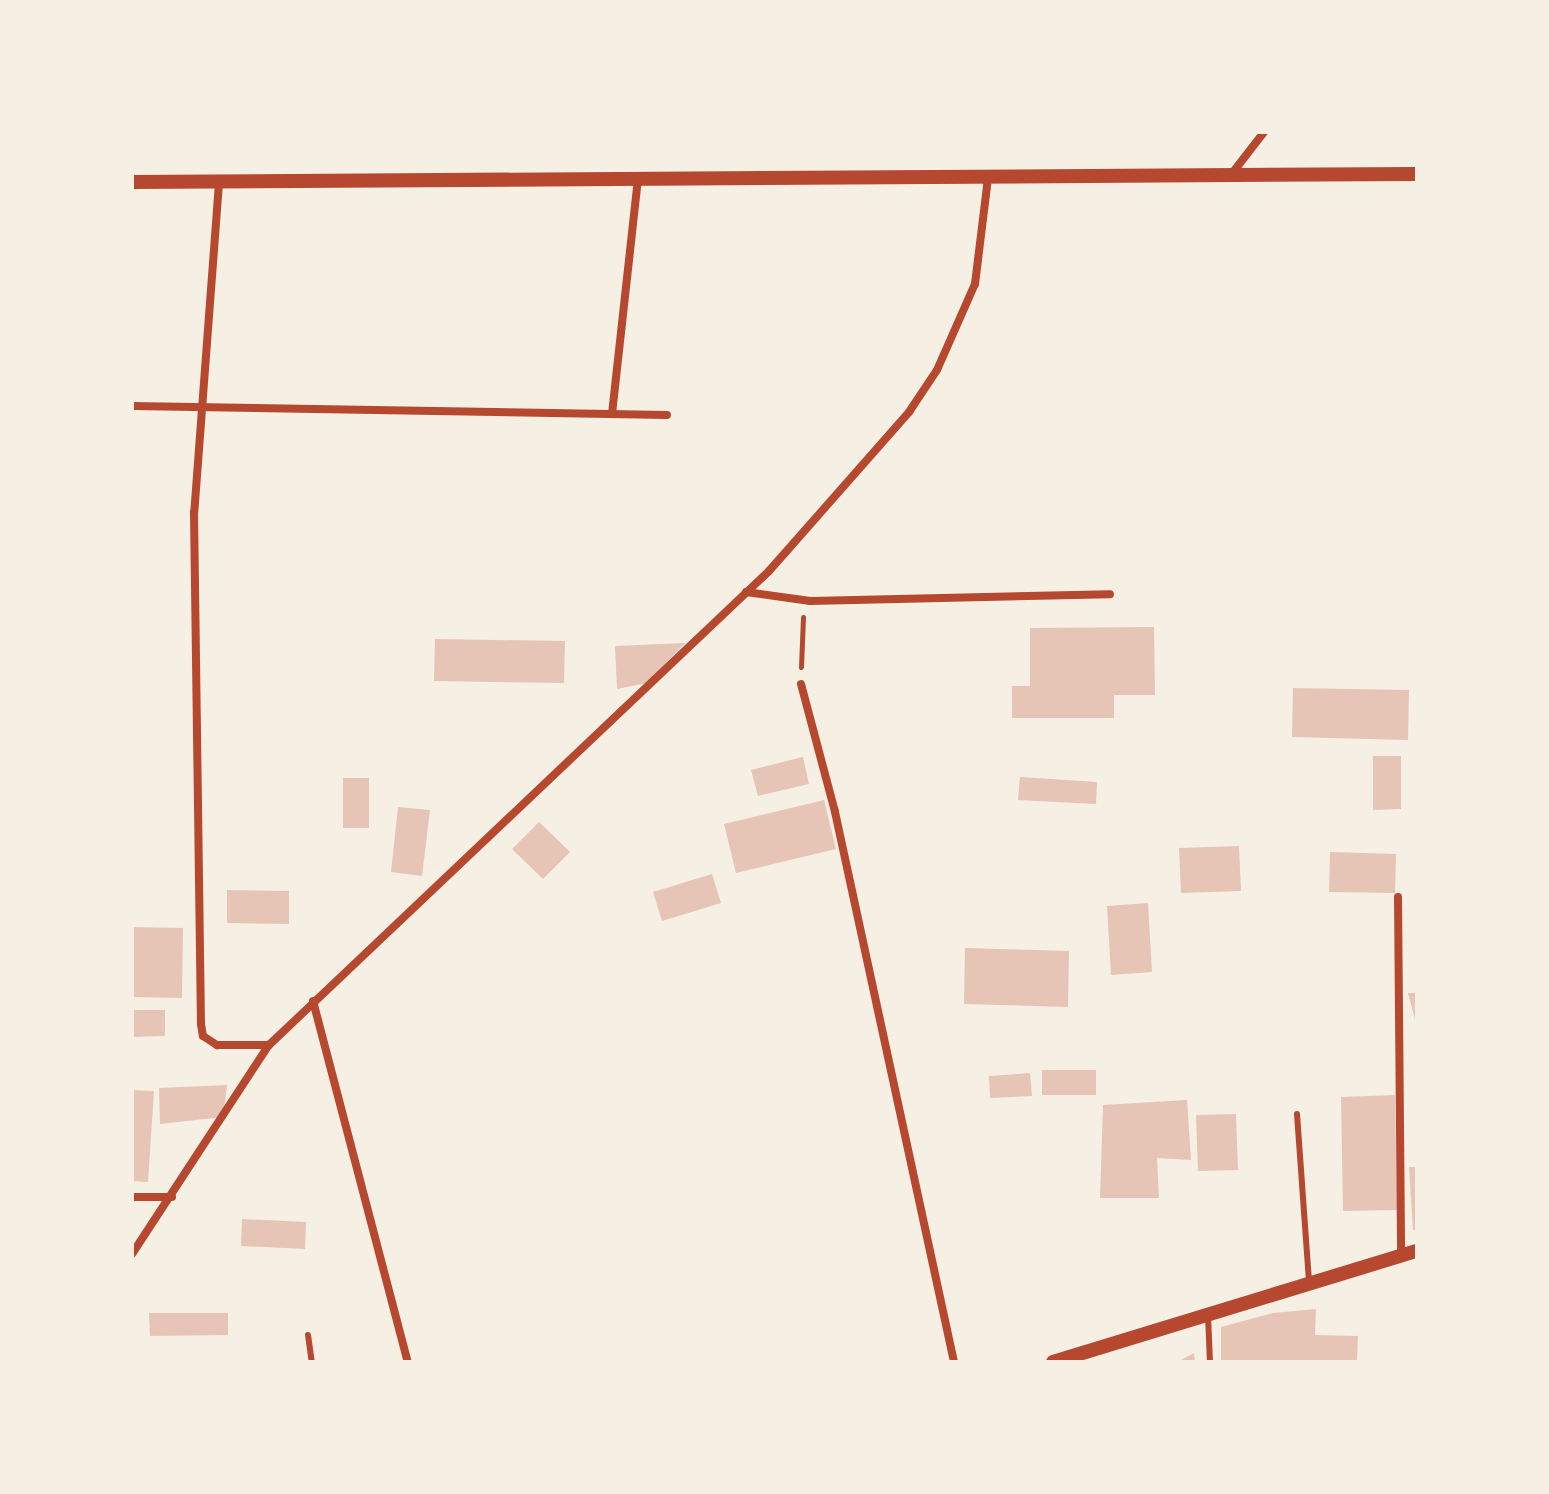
<!DOCTYPE html>
<html>
<head>
<meta charset="utf-8">
<style>
	body { margin:0 }
	#map { position:relative; width:1549px; height:1494px; overflow:hidden; background:#f6efe4; font-family:"Source Sans 3",sans-serif }
	div>[style] { position:absolute }
	.building>* { inset:0; background:#e6c5b7 }
	.path>* { height:5px; margin:-2.5px; padding:0 2.5px; transform-origin:2.5px; border-radius:2.5px; background:#b5482f }
	.service>* { height:6px; margin:-3px; padding:0 3px; transform-origin:3px; border-radius:3px; background:#b5482f }
	.minor>* { height:8px; margin:-4px; padding:0 4px; transform-origin:4px; border-radius:4px; background:#b5482f }
	.tertiary>* { height:14px; margin:-7px; padding:0 7px; transform-origin:7px; border-radius:7px; background:#b5482f }
	span { translate:-50% -50%; white-space:nowrap; text-align:center; line-height:1.15; -webkit-text-stroke:8px #f6efe4; paint-order:stroke }
	.frame { position:absolute; inset:0; border:134px solid #f6efe4; pointer-events:none }
</style>
</head>
<body>
<div id="map">
	<div class="building">
		<i style="clip-path:polygon(1154px 627px,1155px 695px,1114px 695px,1114px 718px,1012px 718px,1012px 686px,1030px 686px,1030px 628px)"></i>
		<i style="clip-path:polygon(435px 639px,565px 641px,564px 683px,434px 681px)"></i>
		<i style="clip-path:polygon(685px 643px,647px 683px,617px 689px,615px 646px)"></i>
		<i style="clip-path:polygon(1293px 688px,1409px 690px,1408px 740px,1292px 737px)"></i>
		<i style="clip-path:polygon(1373px 756px,1401px 756px,1401px 809px,1373px 810px)"></i>
		<i style="clip-path:polygon(803px 757px,809px 784px,758px 796px,751px 770px)"></i>
		<i style="clip-path:polygon(1020px 777px,1097px 782px,1096px 804px,1018px 800px)"></i>
		<i style="clip-path:polygon(343px 778px,369px 778px,369px 828px,343px 828px)"></i>
		<i style="clip-path:polygon(824px 800px,836px 849px,736px 873px,724px 824px)"></i>
		<i style="clip-path:polygon(398px 807px,430px 810px,422px 876px,391px 872px)"></i>
		<i style="clip-path:polygon(539px 822px,570px 852px,543px 879px,512px 849px)"></i>
		<i style="clip-path:polygon(1239px 846px,1241px 891px,1181px 893px,1179px 848px)"></i>
		<i style="clip-path:polygon(1330px 852px,1396px 854px,1395px 893px,1329px 892px)"></i>
		<i style="clip-path:polygon(712px 874px,721px 903px,662px 921px,653px 892px)"></i>
		<i style="clip-path:polygon(227px 890px,289px 891px,289px 924px,227px 923px)"></i>
		<i style="clip-path:polygon(1148px 903px,1152px 972px,1111px 975px,1107px 906px)"></i>
		<i style="clip-path:polygon(132px 927px,183px 928px,182px 998px,132px 997px)"></i>
		<i style="clip-path:polygon(965px 948px,1069px 951px,1068px 1007px,964px 1004px)"></i>
		<i style="clip-path:polygon(1408px 993px,1417px 993px,1417px 1023px,1416px 1023px)"></i>
		<i style="clip-path:polygon(132px 1010px,165px 1010px,165px 1036px,132px 1037px)"></i>
		<i style="clip-path:polygon(1042px 1070px,1096px 1070px,1096px 1095px,1042px 1095px)"></i>
		<i style="clip-path:polygon(1030px 1073px,1032px 1096px,990px 1098px,989px 1076px)"></i>
		<i style="clip-path:polygon(227px 1085px,223px 1117px,160px 1124px,159px 1088px)"></i>
		<i style="clip-path:polygon(132px 1090px,154px 1091px,148px 1182px,132px 1181px)"></i>
		<i style="clip-path:polygon(1395px 1095px,1397px 1210px,1343px 1211px,1341px 1097px)"></i>
		<i style="clip-path:polygon(1187px 1100px,1191px 1160px,1157px 1158px,1159px 1198px,1100px 1198px,1103px 1105px)"></i>
		<i style="clip-path:polygon(1236px 1114px,1238px 1170px,1198px 1171px,1196px 1115px)"></i>
		<i style="clip-path:polygon(1409px 1167px,1417px 1167px,1417px 1230px,1413px 1230px)"></i>
		<i style="clip-path:polygon(242px 1219px,306px 1222px,305px 1249px,241px 1246px)"></i>
		<i style="clip-path:polygon(1316px 1309px,1315px 1335px,1358px 1336px,1357px 1362px,1221px 1362px,1221px 1327px,1273px 1313px)"></i>
		<i style="clip-path:polygon(149px 1313px,228px 1313px,228px 1335px,150px 1336px)"></i>
		<i style="clip-path:polygon(1194px 1353px,1195px 1362px,1177px 1362px)"></i>
	</div>
	<div class="path">
		<i style="left:801px;top:667px;width:50px;rotate:-87.7deg"></i>
	</div>
	<div class="service">
		<i style="left:1297px;top:1114px;width:168px;rotate:85.9deg"></i>
		<i style="left:1208px;top:1315px;width:47px;rotate:87.6deg"></i>
		<i style="left:308px;top:1335px;width:27px;rotate:82deg"></i>
	</div>
	<div class="minor">
		<i style="left:1230px;top:176px;width:56px;rotate:-52.3deg"></i>
		<i style="left:219px;top:183px;width:330px;rotate:94.3deg"></i>
		<i style="left:194px;top:512px;width:512px;rotate:89.22deg"></i>
		<i style="left:201px;top:1024px;width:12px;rotate:81deg"></i>
		<i style="left:203px;top:1036px;width:17px;rotate:33deg"></i>
		<i style="left:217px;top:1045px;width:52px"></i>
		<i style="left:132px;top:406px;width:535px;rotate:0.96deg"></i>
		<i style="left:612px;top:414px;width:235px;rotate:-83.7deg"></i>
		<i style="left:746px;top:592px;width:65px;rotate:8deg"></i>
		<i style="left:810px;top:601px;width:300px;rotate:-1.3deg"></i>
		<i style="left:801px;top:684px;width:132px;rotate:75.1deg"></i>
		<i style="left:835px;top:812px;width:563px;rotate:77.79deg"></i>
		<i style="left:1398px;top:897px;width:358px;rotate:89.5deg"></i>
		<i style="left:313px;top:1001px;width:373px;rotate:75.3deg"></i>
		<i style="left:132px;top:1197px;width:40px"></i>
		<i style="left:132px;top:1254px;width:250px;rotate:-56.8deg"></i>
		<i style="left:269px;top:1045px;width:689px;rotate:-43.47deg"></i>
		<i style="left:769px;top:571px;width:212px;rotate:-48.6deg"></i>
		<i style="left:909px;top:412px;width:50px;rotate:-56.3deg"></i>
		<i style="left:937px;top:370px;width:94px;rotate:-66.2deg"></i>
		<i style="left:975px;top:284px;width:107px;rotate:-83deg"></i>
	</div>
	<div class="tertiary">
		<i style="left:132px;top:182px;width:1285px;rotate:-0.36deg"></i>
		<i style="left:1053px;top:1362px;width:381px;rotate:-17deg"></i>
	</div>
	<div class="frame"></div>
</div>
</body>
</html>
